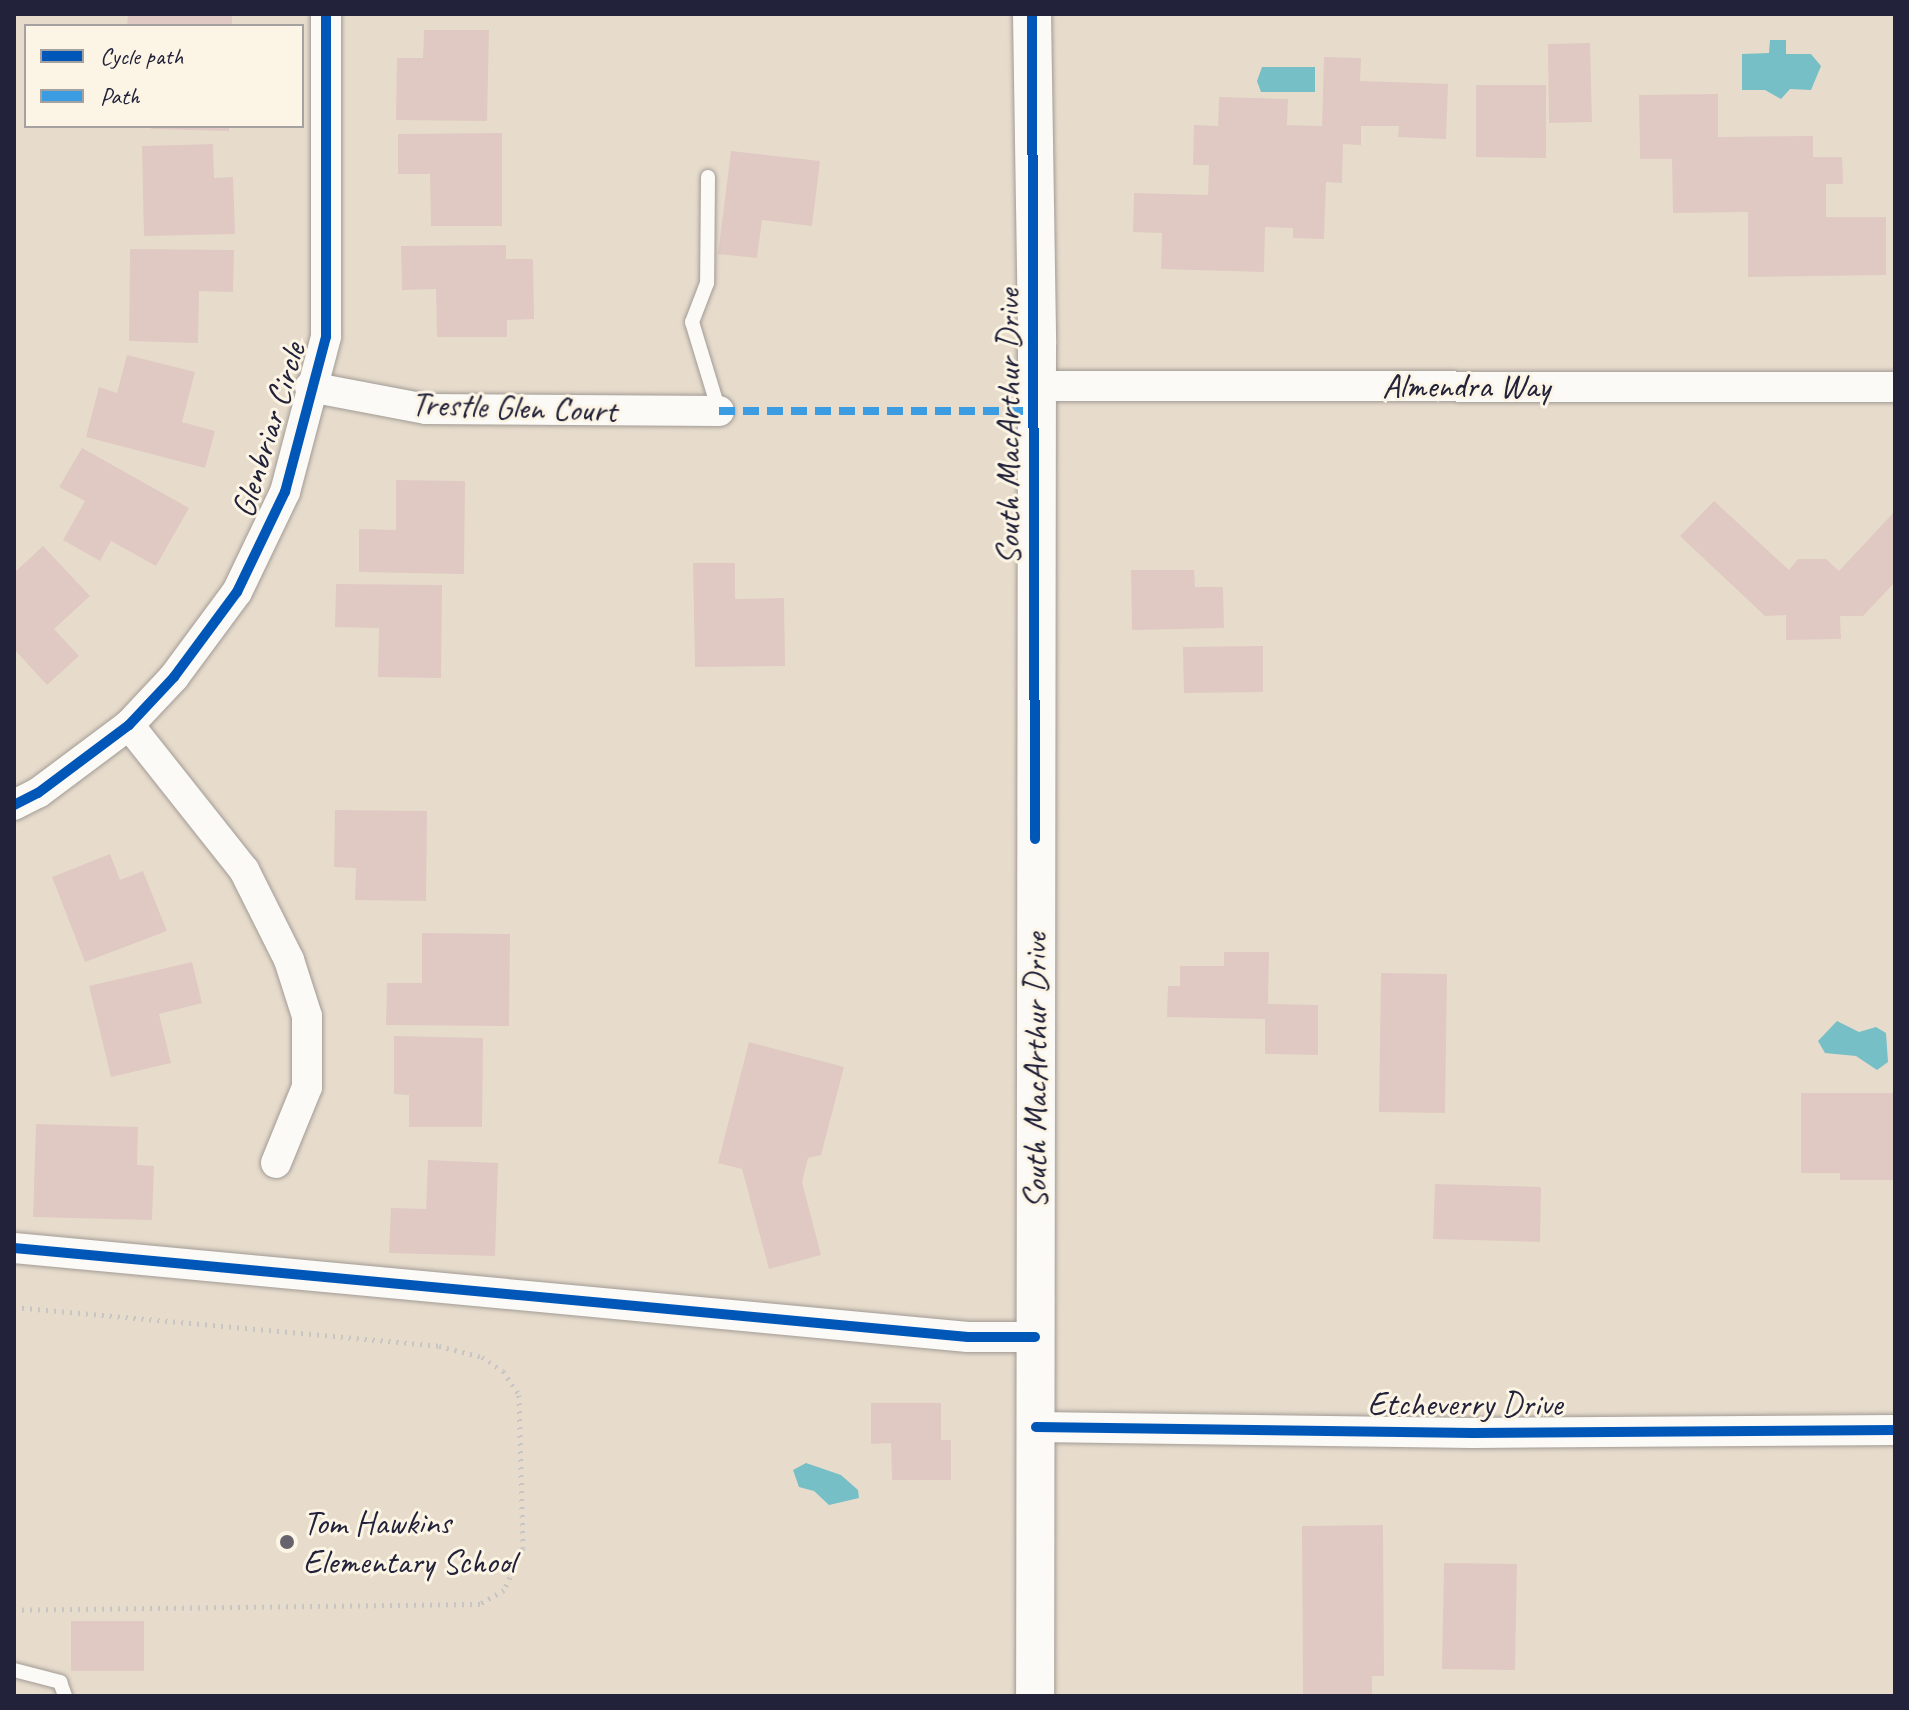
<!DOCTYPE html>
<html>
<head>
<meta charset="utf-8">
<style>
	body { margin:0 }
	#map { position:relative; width:1909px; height:1710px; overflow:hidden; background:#e7dccc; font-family:Caveat,sans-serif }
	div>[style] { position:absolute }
	.water>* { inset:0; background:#76bfc6 }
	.building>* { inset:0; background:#dfc9c2 }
	.path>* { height:5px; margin-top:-2.5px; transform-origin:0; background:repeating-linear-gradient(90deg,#c8c6c4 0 2px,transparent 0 8px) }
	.roads { filter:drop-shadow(0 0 2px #a29b95) drop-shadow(0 0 2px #a29b95) }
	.service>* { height:14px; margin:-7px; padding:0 7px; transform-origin:7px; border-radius:7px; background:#fbfaf7 }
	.minor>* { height:30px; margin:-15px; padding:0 15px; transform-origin:15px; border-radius:15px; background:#fbfaf7 }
	.tertiary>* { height:38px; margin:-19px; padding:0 19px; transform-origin:19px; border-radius:19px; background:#fbfaf7 }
	.quiet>* { height:8px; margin-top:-4px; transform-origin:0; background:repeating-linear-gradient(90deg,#3c9ce2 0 16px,transparent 0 24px) }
	.cycleway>* { height:10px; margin:-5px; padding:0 5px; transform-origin:5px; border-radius:5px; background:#0057b8 }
	.dots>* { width:22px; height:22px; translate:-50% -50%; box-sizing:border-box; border:4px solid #fcf5e5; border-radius:50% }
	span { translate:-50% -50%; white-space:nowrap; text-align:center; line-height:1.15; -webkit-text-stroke:6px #fcf5e5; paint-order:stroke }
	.street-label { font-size:34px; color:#22223b }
	.poi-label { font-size:34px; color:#22223b }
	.left { translate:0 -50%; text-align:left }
	.frame { position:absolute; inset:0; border:16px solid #22223b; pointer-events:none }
	.legend { position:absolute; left:24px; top:24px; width:280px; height:104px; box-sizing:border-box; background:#fcf5e5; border:2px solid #a5a1a1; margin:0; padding:10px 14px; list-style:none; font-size:24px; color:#22223b }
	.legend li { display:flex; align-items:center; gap:16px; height:40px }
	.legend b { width:40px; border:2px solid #a5a1a1 }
</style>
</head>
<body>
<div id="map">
	<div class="water">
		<i style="clip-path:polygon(1770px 40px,1786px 40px,1786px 54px,1811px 54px,1821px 66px,1811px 90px,1790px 89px,1781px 99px,1765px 90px,1742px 90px,1742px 54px,1769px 53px)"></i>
		<i style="clip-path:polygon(1262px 67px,1315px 67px,1315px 92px,1261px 92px,1257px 81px)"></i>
		<i style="clip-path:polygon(1837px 1021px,1859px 1032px,1876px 1027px,1886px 1033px,1888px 1062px,1877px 1070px,1856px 1056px,1825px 1053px,1818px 1041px)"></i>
		<i style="clip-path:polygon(806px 1463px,841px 1475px,858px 1490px,859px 1498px,829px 1505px,814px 1491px,799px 1487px,793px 1470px)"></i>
	</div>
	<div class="building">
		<i style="clip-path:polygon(128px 14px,232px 14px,232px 26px,127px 26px)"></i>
		<i style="clip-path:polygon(424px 30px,489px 30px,487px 121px,396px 120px,397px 58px,423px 58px)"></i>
		<i style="clip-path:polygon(1590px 43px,1592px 122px,1549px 123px,1548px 44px)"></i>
		<i style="clip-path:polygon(1324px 57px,1361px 58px,1360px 81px,1448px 84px,1446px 139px,1398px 137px,1399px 126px,1361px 126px,1361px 145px,1343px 144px,1342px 183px,1326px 182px,1324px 239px,1293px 238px,1293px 228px,1265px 227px,1264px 272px,1161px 269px,1162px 233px,1133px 232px,1134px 193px,1208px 195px,1209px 165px,1193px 165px,1194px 125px,1218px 126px,1219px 97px,1288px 99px,1287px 125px,1322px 126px)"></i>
		<i style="clip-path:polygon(1476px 85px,1546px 85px,1546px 158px,1476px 157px)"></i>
		<i style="clip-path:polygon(1718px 94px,1718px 137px,1813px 136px,1813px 157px,1842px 157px,1843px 184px,1826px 184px,1826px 217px,1886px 217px,1886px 275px,1748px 277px,1748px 212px,1673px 213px,1672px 159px,1640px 159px,1639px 95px)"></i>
		<i style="clip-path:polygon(152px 126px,229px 126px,229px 131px,151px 129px)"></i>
		<i style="clip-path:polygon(502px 133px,502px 226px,431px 226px,430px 174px,398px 174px,398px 134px)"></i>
		<i style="clip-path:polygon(213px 144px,214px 178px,233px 177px,235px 234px,144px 236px,142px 146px)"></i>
		<i style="clip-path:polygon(731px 151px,820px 161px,812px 226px,762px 220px,757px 258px,718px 254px)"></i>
		<i style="clip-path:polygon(506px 245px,506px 259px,533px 259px,534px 319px,507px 320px,507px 337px,437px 337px,436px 289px,402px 290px,401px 246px)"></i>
		<i style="clip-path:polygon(130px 249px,234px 250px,233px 292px,199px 291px,198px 343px,129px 341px)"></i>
		<i style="clip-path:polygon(127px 355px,195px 372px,182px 422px,215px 431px,205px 468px,86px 437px,99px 387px,117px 393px)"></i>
		<i style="clip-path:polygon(82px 448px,189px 508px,156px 566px,111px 541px,100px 561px,63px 540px,85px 501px,59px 487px)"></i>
		<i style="clip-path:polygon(396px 480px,465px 481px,464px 574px,359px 572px,359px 529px,396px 530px)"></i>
		<i style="clip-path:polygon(1714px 501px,1789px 570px,1798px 559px,1826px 559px,1839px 571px,1895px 511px,1895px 582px,1863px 616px,1840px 616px,1841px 639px,1786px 640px,1786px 615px,1765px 616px,1680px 536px)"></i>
		<i style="clip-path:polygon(43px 546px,90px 596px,54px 629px,79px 656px,47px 685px,14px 649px,14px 573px)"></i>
		<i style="clip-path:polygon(693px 563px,735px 563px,735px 599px,784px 598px,785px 666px,695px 667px)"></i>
		<i style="clip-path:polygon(1131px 570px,1194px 570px,1195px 587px,1223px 587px,1224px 628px,1132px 630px)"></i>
		<i style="clip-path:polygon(336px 584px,442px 585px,441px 678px,378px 677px,379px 628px,335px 627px)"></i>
		<i style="clip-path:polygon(1263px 646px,1263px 692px,1184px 693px,1183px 647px)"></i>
		<i style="clip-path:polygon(335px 810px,427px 811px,426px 901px,355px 900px,356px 868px,334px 867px)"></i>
		<i style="clip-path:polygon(110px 854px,120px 880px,143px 871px,167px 931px,85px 962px,52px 877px)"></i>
		<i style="clip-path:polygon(422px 933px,510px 934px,509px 1026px,386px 1025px,387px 983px,422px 983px)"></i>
		<i style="clip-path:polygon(1224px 952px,1269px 952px,1268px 1004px,1318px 1005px,1318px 1055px,1265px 1054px,1265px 1019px,1167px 1017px,1168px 986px,1180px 986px,1180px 966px,1224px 966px)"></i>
		<i style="clip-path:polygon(192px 962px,202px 1003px,159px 1014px,171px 1063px,111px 1077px,89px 986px)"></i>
		<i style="clip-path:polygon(1381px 973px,1447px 974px,1445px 1113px,1379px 1112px)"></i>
		<i style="clip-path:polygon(394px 1036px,483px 1038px,482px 1127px,409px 1127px,409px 1095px,394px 1094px)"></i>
		<i style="clip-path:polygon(749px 1042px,844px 1067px,821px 1155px,808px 1158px,802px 1182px,821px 1255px,769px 1269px,742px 1169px,718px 1163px)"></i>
		<i style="clip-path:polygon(1801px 1093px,1895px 1093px,1895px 1180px,1840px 1180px,1840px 1173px,1801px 1173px)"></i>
		<i style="clip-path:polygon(36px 1124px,138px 1127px,137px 1165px,154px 1166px,152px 1220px,33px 1217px)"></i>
		<i style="clip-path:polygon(428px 1160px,498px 1163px,495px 1256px,389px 1253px,391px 1208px,426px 1209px)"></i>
		<i style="clip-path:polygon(1435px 1184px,1541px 1187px,1540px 1242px,1433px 1239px)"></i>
		<i style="clip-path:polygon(871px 1403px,941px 1403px,941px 1440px,951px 1440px,951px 1480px,892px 1480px,891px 1443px,871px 1444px)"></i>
		<i style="clip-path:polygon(1383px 1525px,1384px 1676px,1372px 1676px,1372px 1696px,1303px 1696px,1302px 1526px)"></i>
		<i style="clip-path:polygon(1444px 1563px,1517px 1564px,1515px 1670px,1442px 1669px)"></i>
		<i style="clip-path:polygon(71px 1621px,144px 1621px,144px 1671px,71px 1671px)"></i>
	</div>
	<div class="path">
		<i style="left:14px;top:1307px;width:427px;rotate:5.2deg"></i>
		<i style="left:439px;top:1346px;width:44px;rotate:14.3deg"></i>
		<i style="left:482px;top:1357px;width:25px;rotate:34deg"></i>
		<i style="left:503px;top:1371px;width:29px;rotate:56deg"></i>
		<i style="left:519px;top:1395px;width:153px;rotate:88.5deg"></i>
		<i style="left:523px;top:1548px;width:46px;rotate:114.3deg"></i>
		<i style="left:504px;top:1590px;width:28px;rotate:150deg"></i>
		<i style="left:480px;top:1604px;width:466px;rotate:179.3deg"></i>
	</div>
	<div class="roads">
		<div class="service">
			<i style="left:708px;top:177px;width:106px;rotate:90.5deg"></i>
			<i style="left:707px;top:283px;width:42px;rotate:111deg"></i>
			<i style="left:692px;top:322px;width:93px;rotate:73.1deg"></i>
			<i style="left:14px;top:1670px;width:48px;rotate:14.6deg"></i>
			<i style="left:60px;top:1682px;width:15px;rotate:70deg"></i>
		</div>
		<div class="minor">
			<i style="left:1037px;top:386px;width:858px;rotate:0.07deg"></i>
			<i style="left:310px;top:387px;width:118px;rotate:10.7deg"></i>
			<i style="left:426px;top:409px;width:293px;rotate:0.4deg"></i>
			<i style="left:129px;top:725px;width:185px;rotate:51.6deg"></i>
			<i style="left:244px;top:870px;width:101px;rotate:63.4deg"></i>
			<i style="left:289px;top:960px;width:59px;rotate:72.2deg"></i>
			<i style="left:307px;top:1016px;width:71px;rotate:90deg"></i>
			<i style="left:307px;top:1087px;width:82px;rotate:112.2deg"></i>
			<i style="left:14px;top:805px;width:27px;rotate:-27deg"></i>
			<i style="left:38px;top:793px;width:114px;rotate:-36.8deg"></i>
			<i style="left:129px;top:725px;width:66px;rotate:-46.8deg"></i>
			<i style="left:174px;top:677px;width:106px;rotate:-53.5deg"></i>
			<i style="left:237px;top:592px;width:111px;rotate:-64.4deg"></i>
			<i style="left:285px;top:492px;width:160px;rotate:-75.2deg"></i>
			<i style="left:326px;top:337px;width:323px;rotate:-90deg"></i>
			<i style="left:14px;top:1248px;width:958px;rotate:5.33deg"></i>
			<i style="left:968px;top:1337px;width:67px"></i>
			<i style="left:1036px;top:1427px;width:437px;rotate:0.8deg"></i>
			<i style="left:1473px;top:1433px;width:422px;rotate:-0.4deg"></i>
		</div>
		<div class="tertiary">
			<i style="left:1032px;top:14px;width:330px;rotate:89.1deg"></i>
			<i style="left:1037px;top:344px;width:1352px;rotate:90.08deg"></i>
		</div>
	</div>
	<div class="quiet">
		<i style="left:719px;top:411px;width:318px"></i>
	</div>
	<div class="cycleway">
		<i style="left:1032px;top:14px;width:825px;rotate:89.79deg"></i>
		<i style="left:14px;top:805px;width:27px;rotate:-27deg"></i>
		<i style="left:38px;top:793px;width:114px;rotate:-36.8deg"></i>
		<i style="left:129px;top:725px;width:66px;rotate:-46.8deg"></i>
		<i style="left:174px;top:677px;width:106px;rotate:-53.5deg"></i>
		<i style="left:237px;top:592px;width:111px;rotate:-64.4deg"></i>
		<i style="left:285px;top:492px;width:160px;rotate:-75.2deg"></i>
		<i style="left:326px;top:337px;width:323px;rotate:-90deg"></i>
		<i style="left:14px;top:1248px;width:958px;rotate:5.33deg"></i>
		<i style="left:968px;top:1337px;width:67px"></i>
		<i style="left:1036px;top:1427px;width:437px;rotate:0.8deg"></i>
		<i style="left:1473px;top:1433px;width:422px;rotate:-0.4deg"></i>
	</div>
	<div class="dots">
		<i style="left:287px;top:1542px;background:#67636e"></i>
	</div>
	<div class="street-label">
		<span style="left:1466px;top:386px">Almendra Way</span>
		<span style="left:514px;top:407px;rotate:2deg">Trestle Glen Court</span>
		<span style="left:1008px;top:427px;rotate:-90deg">South MacArthur Drive</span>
		<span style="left:268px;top:430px;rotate:-73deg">Glenbriar Circle</span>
		<span style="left:1035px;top:1071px;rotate:-90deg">South MacArthur Drive</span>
		<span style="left:1465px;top:1404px">Etcheverry Drive</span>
	</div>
	<div class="poi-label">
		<span class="left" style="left:303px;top:1542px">Tom Hawkins<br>Elementary School</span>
	</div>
	<div class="frame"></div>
	<ul class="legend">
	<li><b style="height:10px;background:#0057b8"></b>Cycle path</li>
	<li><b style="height:10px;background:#3c9ce2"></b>Path</li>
	</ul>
</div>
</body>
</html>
